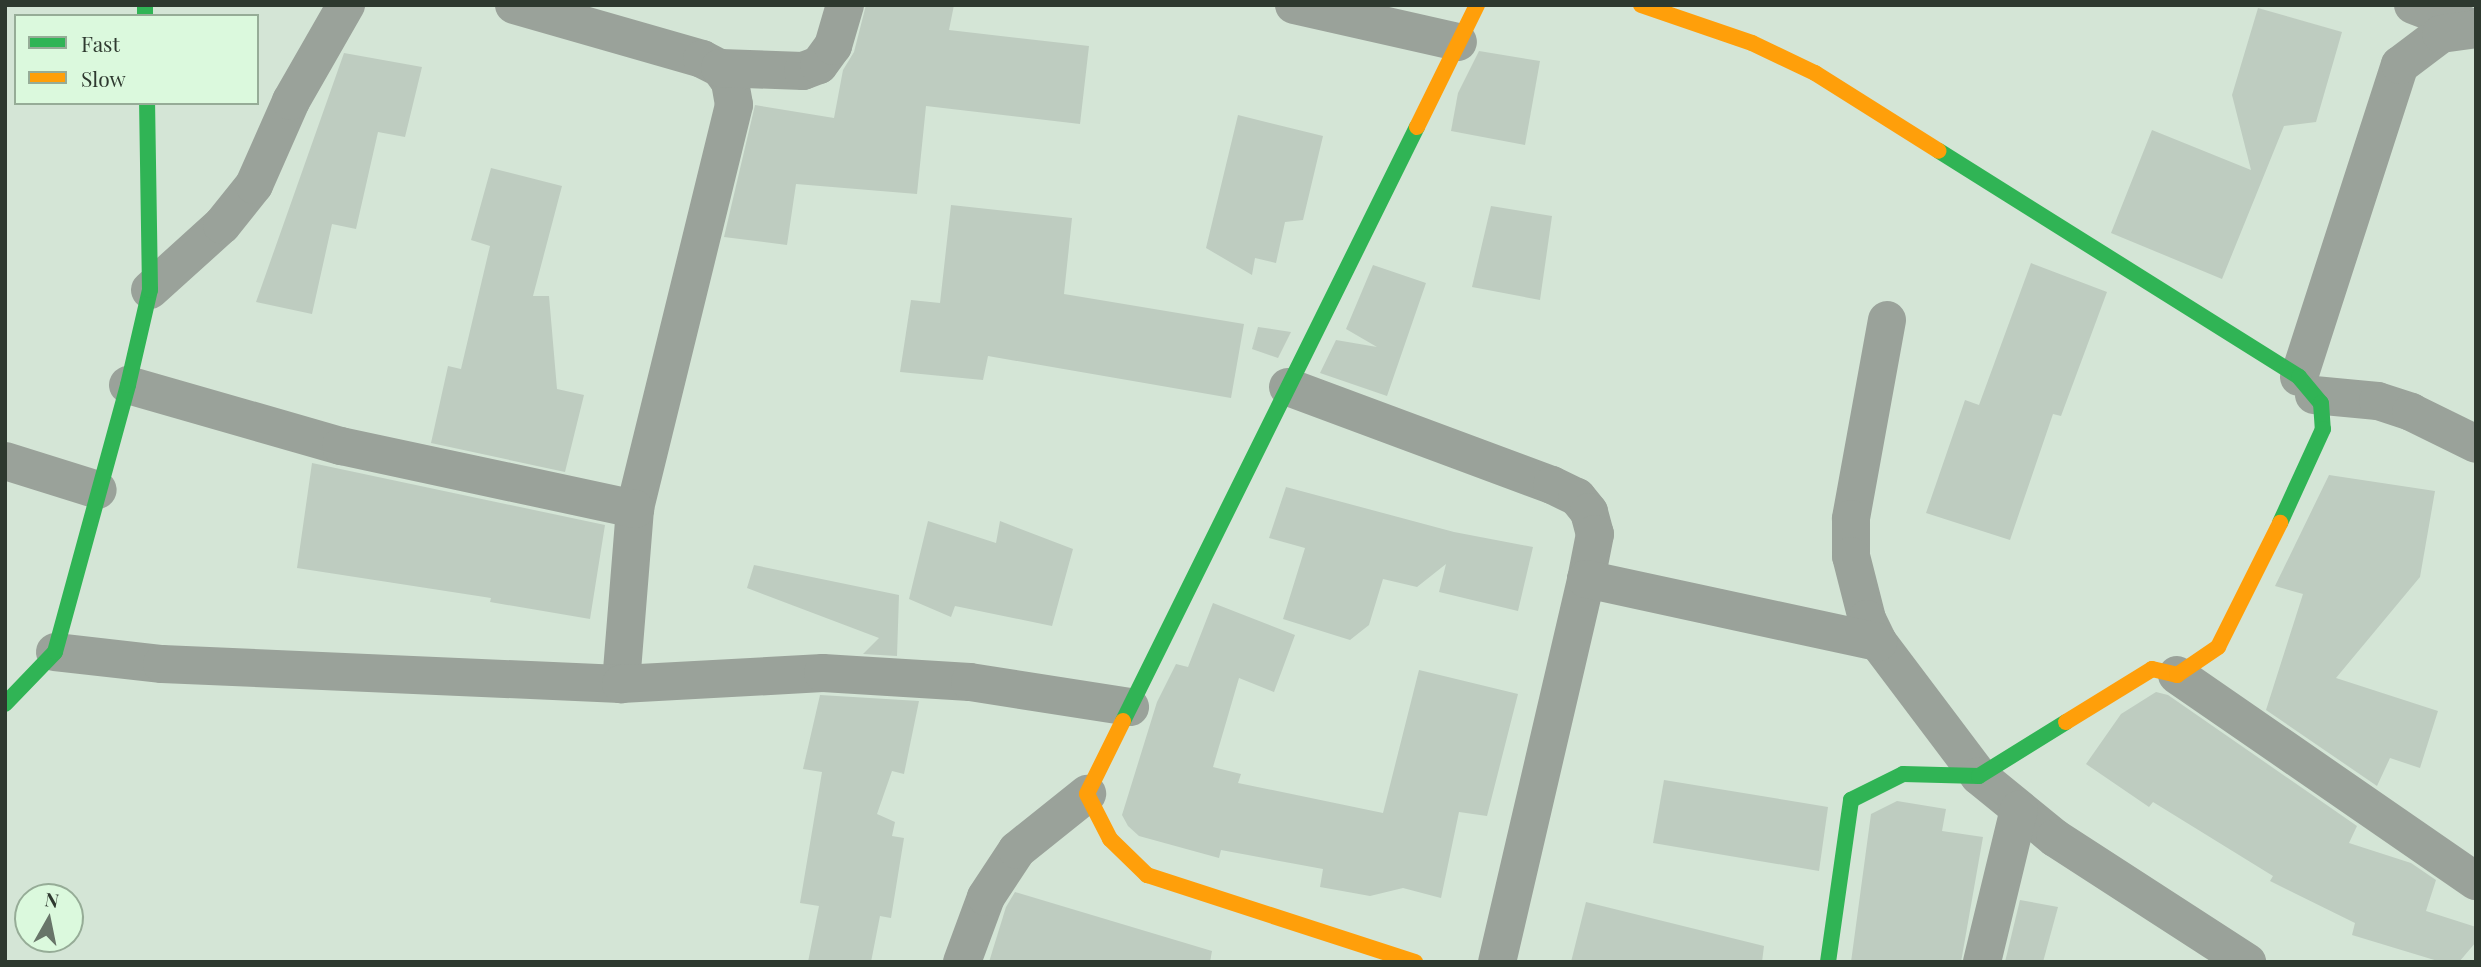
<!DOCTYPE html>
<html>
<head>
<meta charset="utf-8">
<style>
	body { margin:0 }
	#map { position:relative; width:2481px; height:967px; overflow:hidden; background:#d4e5d6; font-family:"Playfair Display",serif }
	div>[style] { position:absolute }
	.building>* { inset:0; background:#beccc0 }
	.street>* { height:38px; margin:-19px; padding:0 19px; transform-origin:19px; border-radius:19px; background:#9aa29a }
	.fast>* { height:16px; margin:-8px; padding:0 8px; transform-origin:8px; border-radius:8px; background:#30b455 }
	.slow>* { height:16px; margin:-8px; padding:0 8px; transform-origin:8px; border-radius:8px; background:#ff9f0a }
	span { translate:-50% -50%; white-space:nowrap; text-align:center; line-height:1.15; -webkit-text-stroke:5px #dbf9dd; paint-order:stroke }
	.frame { position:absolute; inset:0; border:7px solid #2e392f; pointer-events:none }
	.legend { position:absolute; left:14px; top:14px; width:245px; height:91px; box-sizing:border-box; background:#dbf9dd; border:2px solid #96ac97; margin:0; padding:9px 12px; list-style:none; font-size:21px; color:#2e392f }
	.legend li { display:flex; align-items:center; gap:14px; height:35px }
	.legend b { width:35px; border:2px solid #96ac97 }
	.north { position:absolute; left:14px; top:883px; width:70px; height:70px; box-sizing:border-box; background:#dbf9dd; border:2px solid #96ac97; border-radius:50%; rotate:9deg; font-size:19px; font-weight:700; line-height:28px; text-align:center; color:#2e392f }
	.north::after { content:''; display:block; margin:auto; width:24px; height:32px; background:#687569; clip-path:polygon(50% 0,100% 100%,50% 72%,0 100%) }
</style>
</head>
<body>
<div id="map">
	<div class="building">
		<i style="clip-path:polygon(866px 5px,954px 5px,949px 30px,1089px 46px,1080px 124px,926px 106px,917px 194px,796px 184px,787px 245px,724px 237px,755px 105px,834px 118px,843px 70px,854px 52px)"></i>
		<i style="clip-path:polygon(2258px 8px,2342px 32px,2316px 122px,2284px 126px,2222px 279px,2111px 233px,2152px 130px,2251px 170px,2232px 95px)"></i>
		<i style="clip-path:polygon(1479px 51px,1540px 61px,1525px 145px,1451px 131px,1458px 93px)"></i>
		<i style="clip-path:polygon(344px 53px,422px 67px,405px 137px,378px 132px,356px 229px,332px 224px,312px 314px,256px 302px)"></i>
		<i style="clip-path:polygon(1238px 115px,1323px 136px,1303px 220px,1285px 222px,1276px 263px,1255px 258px,1252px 275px,1206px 248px)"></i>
		<i style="clip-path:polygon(491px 168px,562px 186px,533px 296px,549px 296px,557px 389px,584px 395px,565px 472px,431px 443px,448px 366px,461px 369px,490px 246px,471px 240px)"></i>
		<i style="clip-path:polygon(951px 205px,1072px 218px,1064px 294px,1244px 324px,1231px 398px,988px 356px,983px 380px,900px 372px,911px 300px,940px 303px)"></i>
		<i style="clip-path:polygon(1491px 206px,1552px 216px,1540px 300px,1472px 287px)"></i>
		<i style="clip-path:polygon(2031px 263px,2107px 292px,2061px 416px,2053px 414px,2010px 540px,1926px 513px,1965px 400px,1979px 405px)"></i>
		<i style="clip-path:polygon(1373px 265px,1426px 283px,1387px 396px,1320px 373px,1336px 340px,1377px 347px,1346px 329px)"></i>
		<i style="clip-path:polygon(1258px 327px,1291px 332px,1278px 358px,1252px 349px)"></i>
		<i style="clip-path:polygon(312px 463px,605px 525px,590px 619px,490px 602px,491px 598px,297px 568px)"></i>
		<i style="clip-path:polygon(2329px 475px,2435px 491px,2420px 577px,2336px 678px,2438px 711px,2420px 768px,2390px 758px,2377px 786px,2266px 710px,2303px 594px,2275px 586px)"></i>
		<i style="clip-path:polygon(1286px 487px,1454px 532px,1533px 547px,1518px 611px,1439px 592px,1446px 564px,1417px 587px,1383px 579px,1369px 625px,1350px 640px,1283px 619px,1305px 548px,1269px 538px)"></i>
		<i style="clip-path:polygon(928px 521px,996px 543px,1000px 521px,1073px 549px,1052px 626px,955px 606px,951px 617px,909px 599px)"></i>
		<i style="clip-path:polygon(754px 565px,899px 595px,897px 656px,863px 654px,879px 638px,747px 588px)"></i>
		<i style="clip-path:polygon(1213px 603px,1295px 635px,1274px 692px,1239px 678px,1213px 767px,1241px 774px,1238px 783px,1383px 813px,1419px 670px,1518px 694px,1487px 816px,1459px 812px,1441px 898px,1403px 888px,1370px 896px,1320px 887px,1323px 869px,1221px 850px,1219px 858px,1139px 836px,1128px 826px,1122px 815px,1157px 702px,1176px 664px,1188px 667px)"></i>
		<i style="clip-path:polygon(2156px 692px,2168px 695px,2357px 826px,2349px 843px,2411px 863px,2436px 880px,2426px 911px,2476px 927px,2476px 942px,2459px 962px,2441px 962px,2352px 935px,2355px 923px,2270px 881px,2273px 876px,2153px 802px,2149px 807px,2086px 764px,2121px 714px)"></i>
		<i style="clip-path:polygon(820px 695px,919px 701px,904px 774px,892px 771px,877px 814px,895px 822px,892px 836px,904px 838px,891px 918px,880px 916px,871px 962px,808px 962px,819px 906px,800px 903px,822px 772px,803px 769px)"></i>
		<i style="clip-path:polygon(1664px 780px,1828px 807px,1819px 871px,1653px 843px)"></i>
		<i style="clip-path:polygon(1897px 801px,1946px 809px,1942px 831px,1983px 837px,1961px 962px,1851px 962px,1871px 814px)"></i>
		<i style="clip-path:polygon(1015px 892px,1212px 951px,1210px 962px,989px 962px,1006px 907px)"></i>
		<i style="clip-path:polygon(2020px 900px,2058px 907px,2043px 962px,2005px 962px)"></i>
		<i style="clip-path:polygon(1586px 902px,1764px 946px,1762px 962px,1571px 962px)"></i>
	</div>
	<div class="street">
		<i style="left:514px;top:5px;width:196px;rotate:16deg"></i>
		<i style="left:702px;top:59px;width:20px;rotate:27deg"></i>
		<i style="left:720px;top:68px;width:17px;rotate:54deg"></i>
		<i style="left:730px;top:82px;width:23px;rotate:80deg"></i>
		<i style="left:734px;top:105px;width:416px;rotate:103.8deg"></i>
		<i style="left:635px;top:509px;width:176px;rotate:94.6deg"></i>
		<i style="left:1294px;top:5px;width:168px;rotate:12.7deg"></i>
		<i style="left:2413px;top:5px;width:67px;rotate:20.9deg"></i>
		<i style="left:720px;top:68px;width:83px;rotate:2.1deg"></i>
		<i style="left:803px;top:71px;width:17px;rotate:-21deg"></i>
		<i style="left:819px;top:65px;width:24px;rotate:-54deg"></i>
		<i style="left:833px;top:46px;width:43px;rotate:-73.7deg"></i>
		<i style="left:150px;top:290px;width:97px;rotate:-42.1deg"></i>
		<i style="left:222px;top:225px;width:51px;rotate:-51.3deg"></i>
		<i style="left:254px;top:185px;width:92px;rotate:-66.2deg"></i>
		<i style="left:291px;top:101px;width:111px;rotate:-60.2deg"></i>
		<i style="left:1887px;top:320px;width:202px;rotate:100.3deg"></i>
		<i style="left:1851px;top:519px;width:37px;rotate:90deg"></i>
		<i style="left:1851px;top:556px;width:65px;rotate:75.7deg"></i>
		<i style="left:1867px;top:619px;width:25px;rotate:64deg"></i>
		<i style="left:1878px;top:642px;width:168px;rotate:53deg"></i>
		<i style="left:1979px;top:776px;width:98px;rotate:39.2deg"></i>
		<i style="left:2055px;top:838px;width:229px;rotate:32.9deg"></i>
		<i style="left:2299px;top:377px;width:328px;rotate:-72.1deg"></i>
		<i style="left:2400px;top:65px;width:51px;rotate:-37.1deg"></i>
		<i style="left:2441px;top:34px;width:35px;rotate:-8deg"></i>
		<i style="left:128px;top:385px;width:222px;rotate:16deg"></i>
		<i style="left:341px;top:446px;width:301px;rotate:12.1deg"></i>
		<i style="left:1288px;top:387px;width:282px;rotate:20.4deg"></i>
		<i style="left:1552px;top:485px;width:28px;rotate:26deg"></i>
		<i style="left:1577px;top:497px;width:19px;rotate:51deg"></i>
		<i style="left:1589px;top:512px;width:23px;rotate:75deg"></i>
		<i style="left:1595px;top:534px;width:47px;rotate:101.1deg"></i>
		<i style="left:1586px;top:580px;width:392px;rotate:103.1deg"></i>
		<i style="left:2314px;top:395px;width:64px;rotate:5.4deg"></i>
		<i style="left:2378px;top:401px;width:35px;rotate:18deg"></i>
		<i style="left:2411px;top:412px;width:72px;rotate:26.2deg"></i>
		<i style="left:5px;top:461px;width:97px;rotate:17.3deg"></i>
		<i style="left:1586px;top:579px;width:299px;rotate:12.2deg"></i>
		<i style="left:55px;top:652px;width:108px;rotate:6.4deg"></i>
		<i style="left:162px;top:664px;width:459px;rotate:2.5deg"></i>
		<i style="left:621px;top:684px;width:202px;rotate:-3.1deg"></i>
		<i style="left:823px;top:673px;width:147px;rotate:3.5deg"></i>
		<i style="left:970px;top:682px;width:162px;rotate:8.9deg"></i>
		<i style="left:2177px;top:675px;width:363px;rotate:34.6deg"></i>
		<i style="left:962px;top:962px;width:69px;rotate:-69.7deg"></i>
		<i style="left:986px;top:897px;width:56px;rotate:-56.6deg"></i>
		<i style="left:1017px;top:850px;width:90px;rotate:-38.7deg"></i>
		<i style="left:1982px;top:962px;width:157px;rotate:-76.4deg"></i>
	</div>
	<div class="fast">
		<i style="left:145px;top:5px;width:11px;rotate:90deg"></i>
		<i style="left:1939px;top:151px;width:425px;rotate:32.1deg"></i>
		<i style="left:2299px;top:377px;width:34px;rotate:50deg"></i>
		<i style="left:2321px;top:403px;width:26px;rotate:86deg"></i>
		<i style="left:2323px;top:429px;width:103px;rotate:114.6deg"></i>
		<i style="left:5px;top:704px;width:72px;rotate:-46.1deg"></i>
		<i style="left:55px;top:652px;width:277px;rotate:-74.7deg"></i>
		<i style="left:128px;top:385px;width:98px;rotate:-77deg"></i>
		<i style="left:150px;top:290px;width:187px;rotate:-90.9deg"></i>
		<i style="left:1123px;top:721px;width:663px;rotate:-63.67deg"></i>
		<i style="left:1828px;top:962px;width:164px;rotate:-81.9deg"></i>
		<i style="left:1851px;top:800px;width:58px;rotate:-26.6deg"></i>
		<i style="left:1903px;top:774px;width:76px;rotate:1.5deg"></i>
		<i style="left:1979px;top:776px;width:102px;rotate:-31.8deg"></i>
	</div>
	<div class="slow">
		<i style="left:1641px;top:5px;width:117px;rotate:18.9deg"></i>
		<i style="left:1752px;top:43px;width:70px;rotate:25.5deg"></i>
		<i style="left:1815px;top:73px;width:146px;rotate:32.2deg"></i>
		<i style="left:1417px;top:127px;width:136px;rotate:-63.8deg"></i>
		<i style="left:1123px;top:721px;width:81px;rotate:116.3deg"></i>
		<i style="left:1087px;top:794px;width:51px;rotate:62.9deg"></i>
		<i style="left:1110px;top:839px;width:52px;rotate:44.2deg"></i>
		<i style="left:1147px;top:875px;width:282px;rotate:18deg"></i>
		<i style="left:2066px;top:722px;width:101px;rotate:-31.6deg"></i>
		<i style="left:2152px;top:669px;width:26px;rotate:13deg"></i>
		<i style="left:2177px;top:675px;width:50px;rotate:-34.3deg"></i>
		<i style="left:2218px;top:647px;width:139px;rotate:-63.4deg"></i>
	</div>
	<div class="frame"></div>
	<ul class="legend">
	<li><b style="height:9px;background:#30b455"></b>Fast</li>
	<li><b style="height:9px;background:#ff9f0a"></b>Slow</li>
	</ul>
	<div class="north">N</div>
</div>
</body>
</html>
